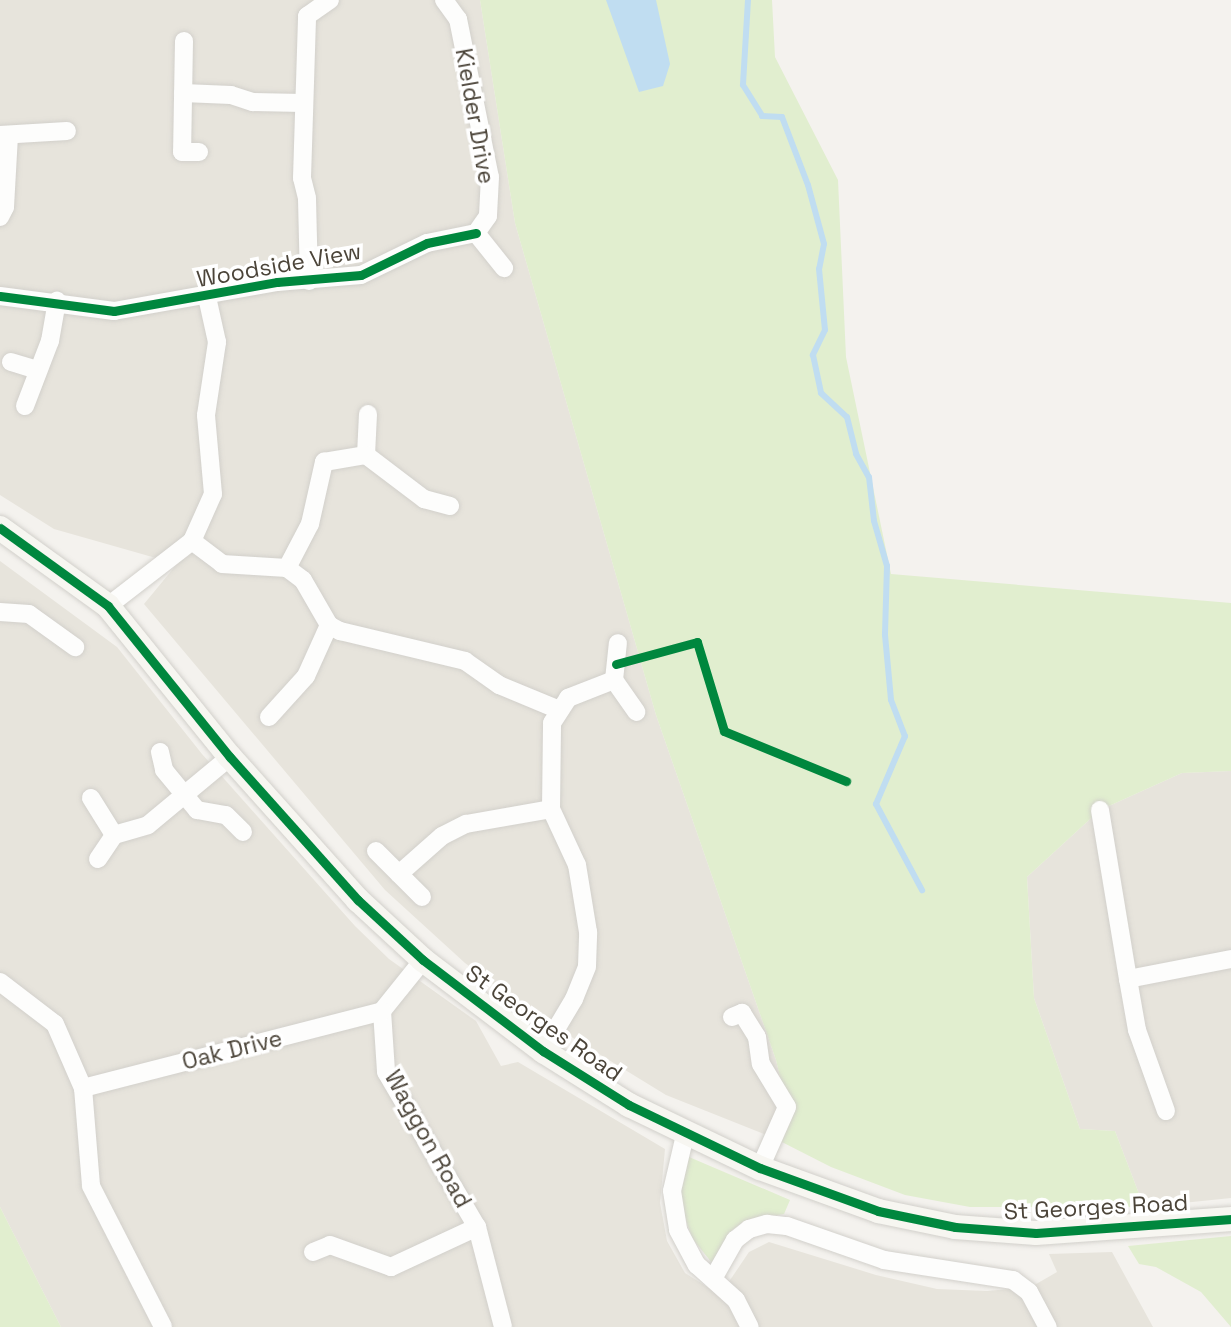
<!DOCTYPE html>
<html>
<head>
<meta charset="utf-8">
<style>
	body { margin:0 }
	#map { position:relative; width:1231px; height:1327px; overflow:hidden; background:#f4f2ee; font-family:"Space Grotesk",sans-serif }
	div>[style] { position:absolute }
	.residential>* { inset:0; background:#e7e4dc }
	.green>* { inset:0; background:#e1eecf }
	.water>* { inset:0; background:#c0ddf1 }
	.stream>* { height:6px; margin:-3px; padding:0 3px; transform-origin:3px; border-radius:3px; background:#c0ddf1 }
	.roads { filter:drop-shadow(0 0 2px #d2d0cb) drop-shadow(0 0 2px #d2d0cb) }
	.street>* { height:18px; margin:-9px; padding:0 9px; transform-origin:9px; border-radius:9px; background:#fdfdfc }
	.secondary>* { height:24px; margin:-12px; padding:0 12px; transform-origin:12px; border-radius:12px; background:#f7f6f1 }
	.cycleway>* { height:9px; margin:-4.5px; padding:0 4.5px; transform-origin:4.5px; border-radius:4.5px; background:#00873e }
	span { translate:-50% -50%; white-space:nowrap; text-align:center; line-height:1.15; -webkit-text-stroke:7px #fff; paint-order:stroke }
	.street-label { font-size:23px; color:#4b4439 }
</style>
</head>
<body>
<div id="map">
	<div class="residential">
		<i style="clip-path:polygon(0 0,480px 0,515px 223px,656px 715px,776px 1060px,787px 1107px,774px 1138px,666px 1095px,529px 1011px,465px 963px,385px 890px,144px 604px,177px 564px,54px 529px,0 495px)"></i>
		<i style="clip-path:polygon(0 561px,117px 647px,202px 754px,355px 926px,389px 959px,476px 1021px,501px 1066px,518px 1062px,665px 1149px,660px 1203px,667px 1241px,685px 1273px,720px 1295px,749px 1252px,769px 1242px,876px 1275px,937px 1289px,987px 1291px,1031px 1287px,1057px 1272px,1049px 1254px,1112px 1252px,1153px 1327px,61px 1327px,0 1207px)"></i>
		<i style="clip-path:polygon(1231px 771px,1231px 1198px,1144px 1207px,1115px 1131px,1080px 1129px,1034px 998px,1027px 877px,1100px 810px,1182px 773px)"></i>
	</div>
	<div class="green">
		<i style="clip-path:polygon(480px 0,772px 0,775px 57px,838px 180px,846px 357px,891px 574px,1231px 603px,1231px 771px,1182px 773px,1100px 810px,1027px 877px,1034px 998px,1080px 1129px,1115px 1131px,1144px 1207px,970px 1207px,905px 1195px,831px 1167px,774px 1138px,787px 1107px,776px 1060px,656px 715px,515px 223px)"></i>
		<i style="clip-path:polygon(689px 1157px,790px 1200px,784px 1214px,744px 1221px,730px 1232px,712px 1263px,692px 1238px,685px 1217px,681px 1192px)"></i>
		<i style="clip-path:polygon(0 1207px,61px 1327px,0 1327px)"></i>
		<i style="clip-path:polygon(1231px 1236px,1231px 1327px,1201px 1292px,1156px 1267px,1139px 1264px,1128px 1246px)"></i>
	</div>
	<div class="water">
		<i style="clip-path:polygon(606px 0,656px 0,670px 64px,663px 86px,639px 92px)"></i>
	</div>
	<div class="stream">
		<i style="left:748px;top:0;width:85px;rotate:93.4deg"></i>
		<i style="left:743px;top:85px;width:36px;rotate:58deg"></i>
		<i style="left:762px;top:116px;width:20px;rotate:3deg"></i>
		<i style="left:782px;top:117px;width:73px;rotate:69.1deg"></i>
		<i style="left:808px;top:185px;width:61px;rotate:74.8deg"></i>
		<i style="left:824px;top:244px;width:25px;rotate:101deg"></i>
		<i style="left:819px;top:269px;width:61px;rotate:84.4deg"></i>
		<i style="left:825px;top:330px;width:28px;rotate:116deg"></i>
		<i style="left:813px;top:355px;width:39px;rotate:78deg"></i>
		<i style="left:821px;top:393px;width:35px;rotate:43deg"></i>
		<i style="left:847px;top:417px;width:38px;rotate:76deg"></i>
		<i style="left:856px;top:454px;width:26px;rotate:61deg"></i>
		<i style="left:869px;top:477px;width:44px;rotate:83.5deg"></i>
		<i style="left:874px;top:521px;width:47px;rotate:73.9deg"></i>
		<i style="left:887px;top:566px;width:69px;rotate:91.7deg"></i>
		<i style="left:885px;top:635px;width:65px;rotate:84.7deg"></i>
		<i style="left:891px;top:700px;width:39px;rotate:69deg"></i>
		<i style="left:905px;top:736px;width:74px;rotate:113.1deg"></i>
		<i style="left:876px;top:804px;width:98px;rotate:61.9deg"></i>
	</div>
	<div class="roads">
		<div class="street">
			<i style="left:444px;top:0;width:24px;rotate:54deg"></i>
			<i style="left:458px;top:19px;width:161px;rotate:78.6deg"></i>
			<i style="left:490px;top:177px;width:39px;rotate:93deg"></i>
			<i style="left:488px;top:216px;width:21px;rotate:125deg"></i>
			<i style="left:184px;top:41px;width:111px;rotate:91deg"></i>
			<i style="left:182px;top:152px;width:17px"></i>
			<i style="left:183px;top:93px;width:48px;rotate:2.4deg"></i>
			<i style="left:231px;top:95px;width:23px;rotate:18deg"></i>
			<i style="left:253px;top:102px;width:50px;rotate:1.1deg"></i>
			<i style="left:0;top:135px;width:67px;rotate:-3.4deg"></i>
			<i style="left:0;top:217px;width:11px;rotate:-63deg"></i>
			<i style="left:5px;top:207px;width:72px;rotate:-86.8deg"></i>
			<i style="left:476px;top:233px;width:45px;rotate:51.3deg"></i>
			<i style="left:309px;top:281px;width:83px;rotate:-91.4deg"></i>
			<i style="left:307px;top:198px;width:21px;rotate:-104deg"></i>
			<i style="left:302px;top:178px;width:162px;rotate:-88.2deg"></i>
			<i style="left:307px;top:16px;width:28px;rotate:-35deg"></i>
			<i style="left:0;top:296px;width:115px;rotate:7.5deg"></i>
			<i style="left:114px;top:311px;width:166px;rotate:-10.1deg"></i>
			<i style="left:277px;top:282px;width:84px;rotate:-4.8deg"></i>
			<i style="left:361px;top:275px;width:73px;rotate:-25.9deg"></i>
			<i style="left:427px;top:243px;width:50px;rotate:-11.5deg"></i>
			<i style="left:11px;top:362px;width:28px;rotate:17deg"></i>
			<i style="left:25px;top:406px;width:70px;rotate:-69deg"></i>
			<i style="left:50px;top:341px;width:41px;rotate:-80.1deg"></i>
			<i style="left:366px;top:455px;width:41px;rotate:-87.2deg"></i>
			<i style="left:192px;top:541px;width:38px;rotate:37deg"></i>
			<i style="left:222px;top:564px;width:65px;rotate:3.5deg"></i>
			<i style="left:287px;top:568px;width:20px;rotate:37deg"></i>
			<i style="left:303px;top:580px;width:52px;rotate:60deg"></i>
			<i style="left:329px;top:625px;width:13px;rotate:29deg"></i>
			<i style="left:340px;top:631px;width:129px;rotate:13.5deg"></i>
			<i style="left:465px;top:661px;width:42px;rotate:35.2deg"></i>
			<i style="left:499px;top:685px;width:63px;rotate:22.5deg"></i>
			<i style="left:287px;top:568px;width:50px;rotate:-62.4deg"></i>
			<i style="left:310px;top:524px;width:64px;rotate:-77.3deg"></i>
			<i style="left:324px;top:462px;width:43px;rotate:-9.5deg"></i>
			<i style="left:366px;top:455px;width:73px;rotate:37.2deg"></i>
			<i style="left:424px;top:499px;width:27px;rotate:15deg"></i>
			<i style="left:108px;top:606px;width:106px;rotate:-37.7deg"></i>
			<i style="left:192px;top:541px;width:51px;rotate:-65.9deg"></i>
			<i style="left:213px;top:494px;width:79px;rotate:-95.1deg"></i>
			<i style="left:206px;top:415px;width:74px;rotate:-81.4deg"></i>
			<i style="left:217px;top:342px;width:46px;rotate:-102.5deg"></i>
			<i style="left:0;top:612px;width:29px;rotate:4deg"></i>
			<i style="left:29px;top:614px;width:57px;rotate:35.7deg"></i>
			<i style="left:614px;top:680px;width:39px;rotate:55deg"></i>
			<i style="left:269px;top:717px;width:55px;rotate:-47.9deg"></i>
			<i style="left:306px;top:676px;width:56px;rotate:-65.7deg"></i>
			<i style="left:160px;top:752px;width:18px;rotate:77deg"></i>
			<i style="left:164px;top:770px;width:52px;rotate:50.5deg"></i>
			<i style="left:197px;top:810px;width:29px;rotate:10deg"></i>
			<i style="left:226px;top:815px;width:24px;rotate:45deg"></i>
			<i style="left:91px;top:798px;width:44px;rotate:58.1deg"></i>
			<i style="left:1100px;top:810px;width:171px;rotate:80.6deg"></i>
			<i style="left:376px;top:851px;width:65px;rotate:45deg"></i>
			<i style="left:98px;top:859px;width:29px;rotate:-56deg"></i>
			<i style="left:114px;top:835px;width:35px;rotate:-16deg"></i>
			<i style="left:148px;top:825px;width:107px;rotate:-39.7deg"></i>
			<i style="left:399px;top:874px;width:57px;rotate:-41.5deg"></i>
			<i style="left:442px;top:836px;width:27px;rotate:-27deg"></i>
			<i style="left:466px;top:824px;width:86px;rotate:-10deg"></i>
			<i style="left:423px;top:960px;width:65px;rotate:128.8deg"></i>
			<i style="left:382px;top:1011px;width:61px;rotate:86.2deg"></i>
			<i style="left:386px;top:1072px;width:180px;rotate:59.6deg"></i>
			<i style="left:477px;top:1227px;width:103px;rotate:75.4deg"></i>
			<i style="left:0;top:982px;width:69px;rotate:37.4deg"></i>
			<i style="left:55px;top:1024px;width:70px;rotate:66.4deg"></i>
			<i style="left:83px;top:1088px;width:98px;rotate:85.3deg"></i>
			<i style="left:91px;top:1186px;width:158px;rotate:62.9deg"></i>
			<i style="left:732px;top:1017px;width:11px;rotate:-22deg"></i>
			<i style="left:742px;top:1013px;width:28px;rotate:58deg"></i>
			<i style="left:757px;top:1037px;width:27px;rotate:82deg"></i>
			<i style="left:761px;top:1064px;width:50px;rotate:58.8deg"></i>
			<i style="left:787px;top:1107px;width:67px;rotate:113.9deg"></i>
			<i style="left:543px;top:1051px;width:61px;rotate:-59.2deg"></i>
			<i style="left:574px;top:999px;width:35px;rotate:-68deg"></i>
			<i style="left:587px;top:966px;width:34px;rotate:-88deg"></i>
			<i style="left:588px;top:932px;width:68px;rotate:-99.3deg"></i>
			<i style="left:577px;top:865px;width:62px;rotate:-114.9deg"></i>
			<i style="left:551px;top:809px;width:86px;rotate:-89.3deg"></i>
			<i style="left:552px;top:723px;width:30px;rotate:-57deg"></i>
			<i style="left:568px;top:698px;width:49px;rotate:-21.4deg"></i>
			<i style="left:614px;top:680px;width:37px;rotate:-84deg"></i>
			<i style="left:83px;top:1088px;width:309px;rotate:-14.4deg"></i>
			<i style="left:1166px;top:1111px;width:86px;rotate:-109.7deg"></i>
			<i style="left:1137px;top:1030px;width:52px;rotate:-100deg"></i>
			<i style="left:1128px;top:979px;width:105px;rotate:-11deg"></i>
			<i style="left:685px;top:1135px;width:57px;rotate:103.1deg"></i>
			<i style="left:672px;top:1191px;width:39px;rotate:81deg"></i>
			<i style="left:678px;top:1230px;width:40px;rotate:62deg"></i>
			<i style="left:697px;top:1265px;width:52px;rotate:41.9deg"></i>
			<i style="left:736px;top:1300px;width:30px;rotate:63deg"></i>
			<i style="left:313px;top:1252px;width:18px;rotate:-22deg"></i>
			<i style="left:330px;top:1245px;width:65px;rotate:19.8deg"></i>
			<i style="left:391px;top:1267px;width:95px;rotate:-24.9deg"></i>
			<i style="left:714px;top:1277px;width:43px;rotate:-60.4deg"></i>
			<i style="left:735px;top:1240px;width:18px;rotate:-38deg"></i>
			<i style="left:749px;top:1229px;width:19px;rotate:-16deg"></i>
			<i style="left:767px;top:1224px;width:20px;rotate:6deg"></i>
			<i style="left:787px;top:1226px;width:103px;rotate:19.3deg"></i>
			<i style="left:884px;top:1260px;width:131px;rotate:8.8deg"></i>
			<i style="left:1013px;top:1280px;width:20px;rotate:37deg"></i>
			<i style="left:1029px;top:1292px;width:40px;rotate:62deg"></i>
		</div>
		<div class="secondary">
			<i style="left:0;top:528px;width:133px;rotate:35.8deg"></i>
			<i style="left:108px;top:606px;width:194px;rotate:51.1deg"></i>
			<i style="left:230px;top:757px;width:192px;rotate:48.2deg"></i>
			<i style="left:358px;top:900px;width:88px;rotate:42.7deg"></i>
			<i style="left:423px;top:960px;width:151px;rotate:37.2deg"></i>
			<i style="left:543px;top:1051px;width:102px;rotate:32.1deg"></i>
			<i style="left:629px;top:1105px;width:145px;rotate:25.7deg"></i>
			<i style="left:760px;top:1168px;width:126px;rotate:20deg"></i>
			<i style="left:878px;top:1211px;width:79px;rotate:11.7deg"></i>
			<i style="left:955px;top:1227px;width:81px;rotate:4.2deg"></i>
			<i style="left:1036px;top:1233px;width:196px;rotate:-4.1deg"></i>
		</div>
	</div>
	<div class="cycleway">
		<i style="left:0;top:296px;width:115px;rotate:7.5deg"></i>
		<i style="left:114px;top:311px;width:166px;rotate:-10.1deg"></i>
		<i style="left:277px;top:282px;width:84px;rotate:-4.8deg"></i>
		<i style="left:361px;top:275px;width:73px;rotate:-25.9deg"></i>
		<i style="left:427px;top:243px;width:50px;rotate:-11.5deg"></i>
		<i style="left:0;top:528px;width:133px;rotate:35.8deg"></i>
		<i style="left:108px;top:606px;width:194px;rotate:51.1deg"></i>
		<i style="left:230px;top:757px;width:192px;rotate:48.2deg"></i>
		<i style="left:358px;top:900px;width:88px;rotate:42.7deg"></i>
		<i style="left:423px;top:960px;width:151px;rotate:37.2deg"></i>
		<i style="left:543px;top:1051px;width:102px;rotate:32.1deg"></i>
		<i style="left:629px;top:1105px;width:145px;rotate:25.7deg"></i>
		<i style="left:760px;top:1168px;width:126px;rotate:20deg"></i>
		<i style="left:878px;top:1211px;width:79px;rotate:11.7deg"></i>
		<i style="left:955px;top:1227px;width:81px;rotate:4.2deg"></i>
		<i style="left:1036px;top:1233px;width:196px;rotate:-4.1deg"></i>
		<i style="left:616px;top:664px;width:84px;rotate:-15.2deg"></i>
		<i style="left:697px;top:642px;width:93px;rotate:73.1deg"></i>
		<i style="left:724px;top:731px;width:132px;rotate:22.3deg"></i>
	</div>
	<div class="street-label">
		<span style="left:475px;top:116px;rotate:80deg">Kielder Drive</span>
		<span style="left:279px;top:265px;rotate:-10deg">Woodside View</span>
		<span style="left:544px;top:1023px;rotate:35deg">St Georges Road</span>
		<span style="left:232px;top:1050px;rotate:-14deg">Oak Drive</span>
		<span style="left:428px;top:1139px;rotate:61deg">Waggon Road</span>
		<span style="left:1096px;top:1207px;rotate:-3deg">St Georges Road</span>
	</div>
</div>
</body>
</html>
